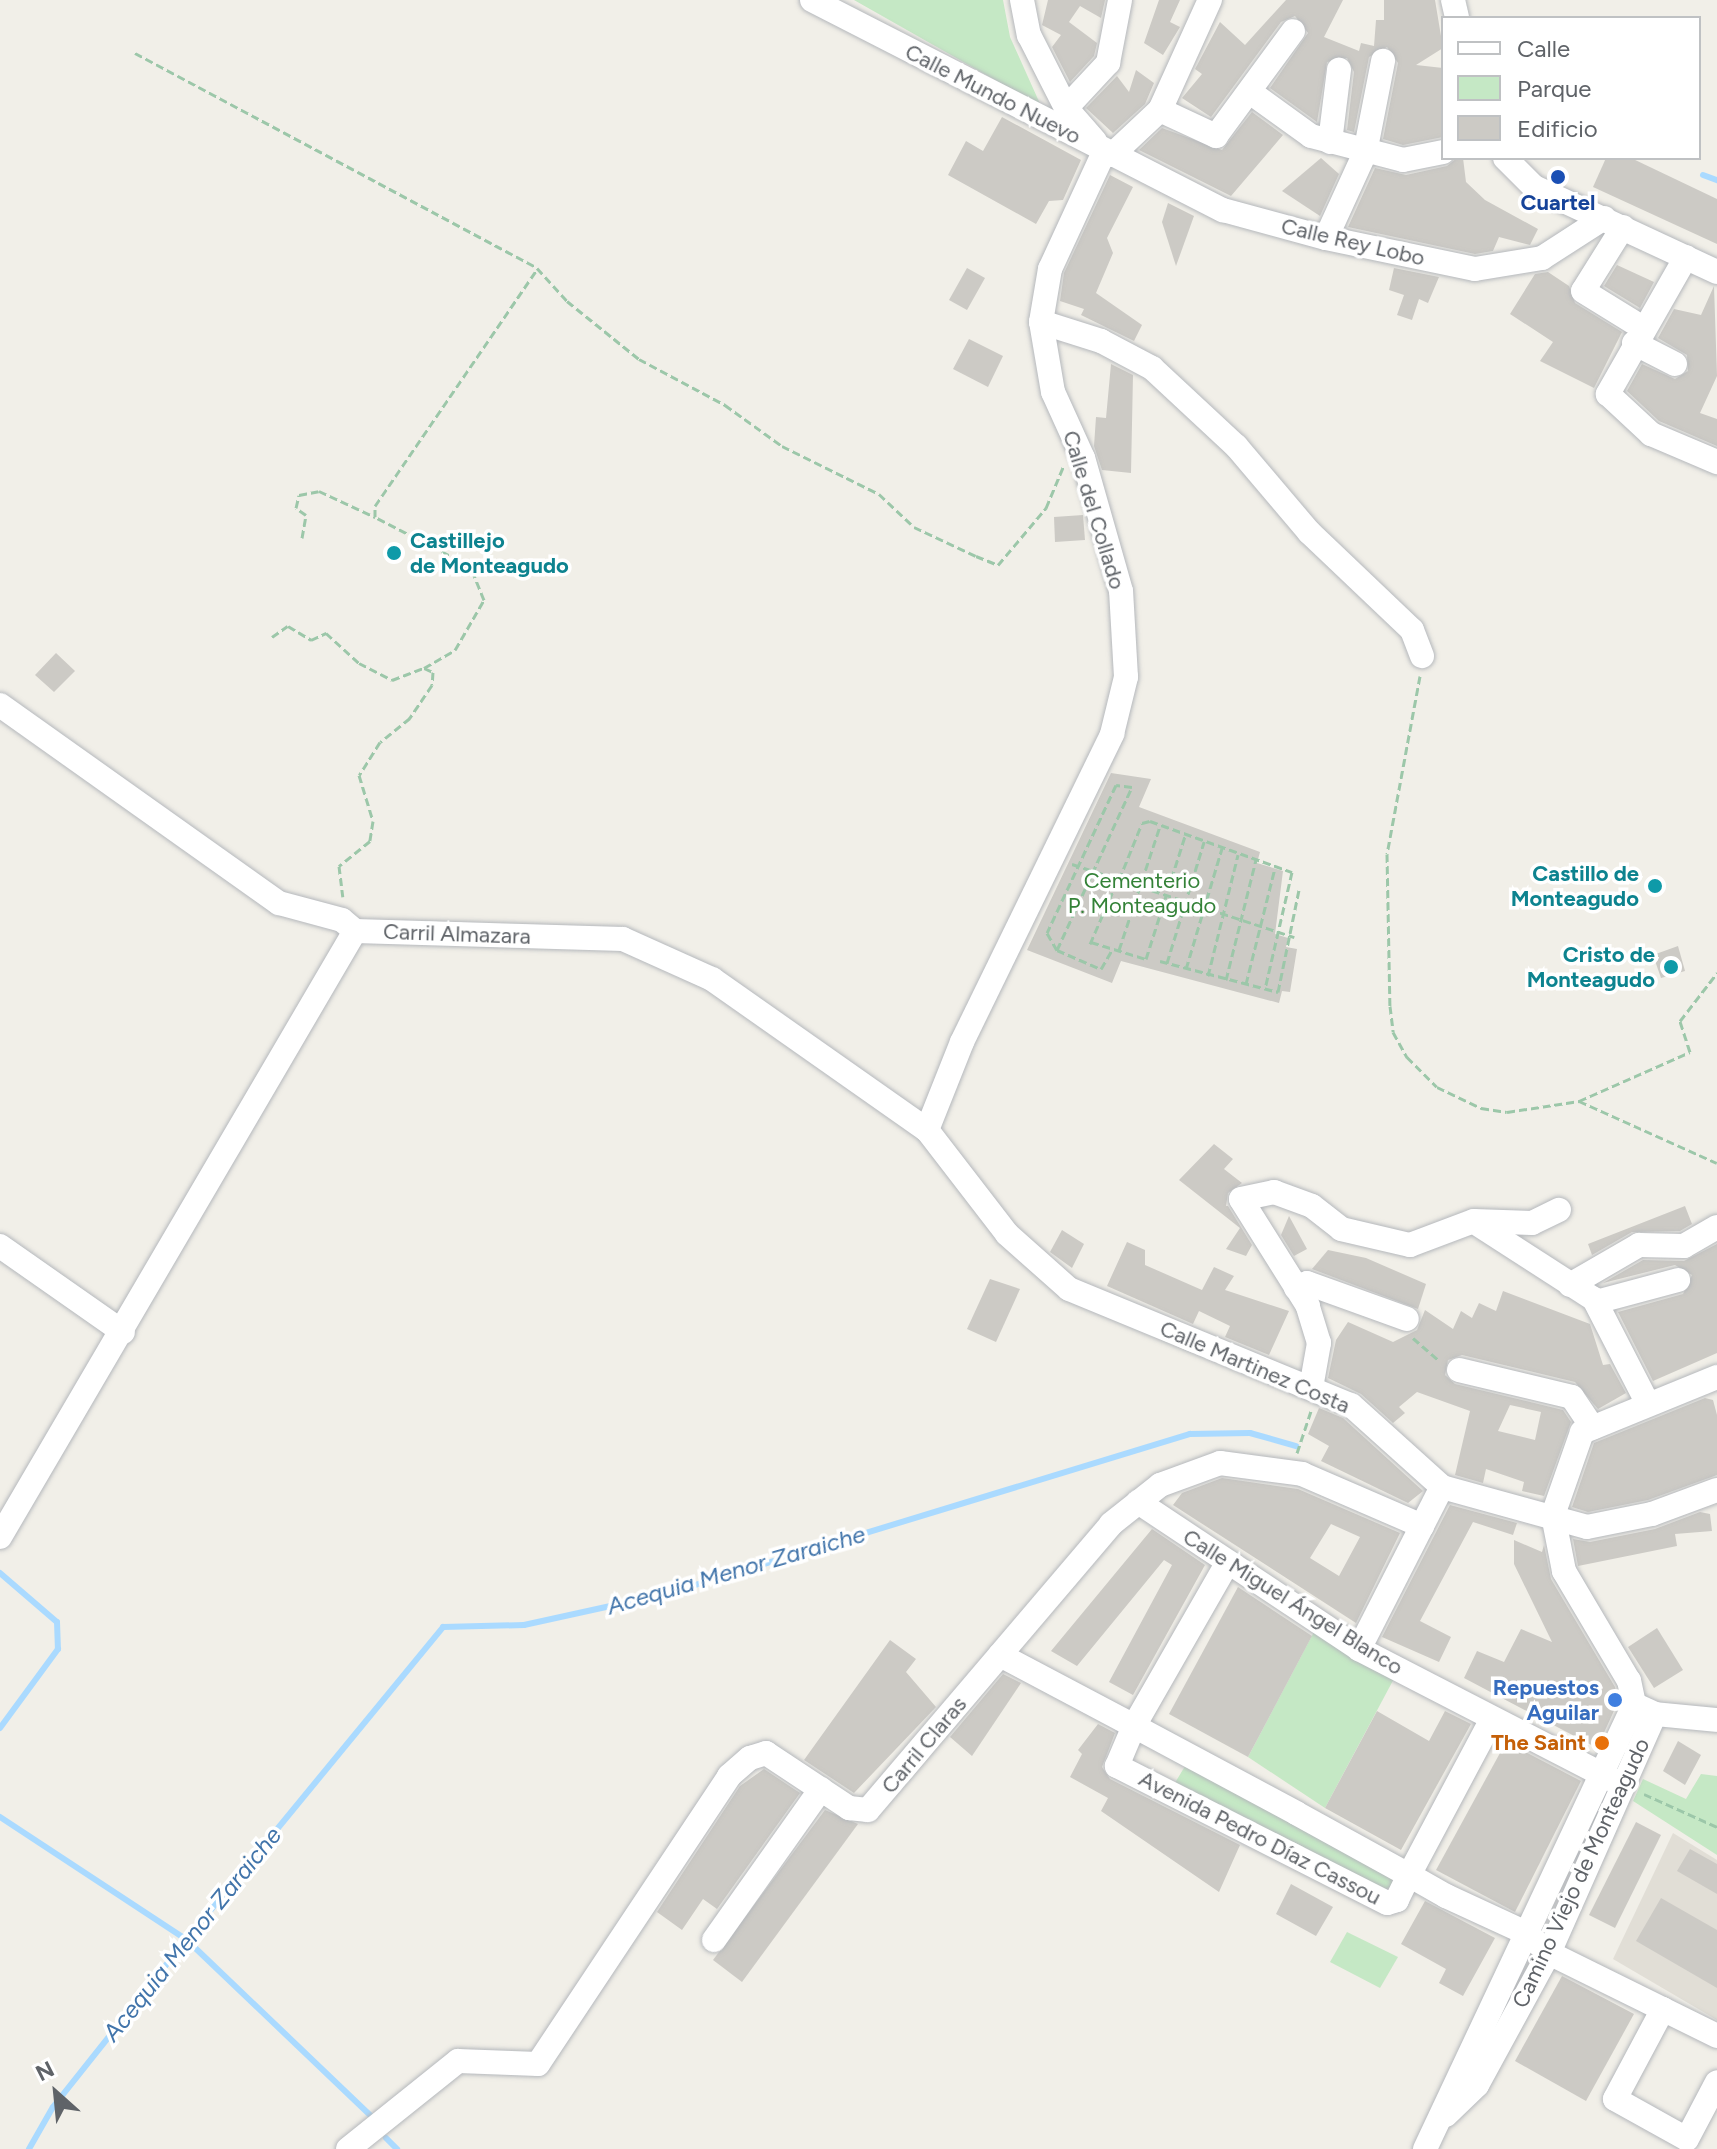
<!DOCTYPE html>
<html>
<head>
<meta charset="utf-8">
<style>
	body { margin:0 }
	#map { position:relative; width:1717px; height:2149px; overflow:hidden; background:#f1efe8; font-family:Figtree,sans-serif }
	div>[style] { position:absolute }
	.education>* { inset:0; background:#e1ded6 }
	.green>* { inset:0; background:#c5e8c5 }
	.stream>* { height:6px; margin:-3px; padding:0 3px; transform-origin:3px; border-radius:3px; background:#aadaff }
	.building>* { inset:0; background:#cccac5 }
	.path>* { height:3px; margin-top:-1.5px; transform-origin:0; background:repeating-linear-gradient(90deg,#9cc7a9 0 8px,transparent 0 12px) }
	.roads { filter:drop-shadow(0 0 2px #b5b8bc) drop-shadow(0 0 2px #b5b8bc) }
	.minor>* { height:24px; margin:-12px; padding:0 12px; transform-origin:12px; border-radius:12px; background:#fff }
	.dots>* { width:22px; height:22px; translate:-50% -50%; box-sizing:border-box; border:4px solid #fff; border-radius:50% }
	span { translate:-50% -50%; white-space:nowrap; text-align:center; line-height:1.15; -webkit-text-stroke:7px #fff; paint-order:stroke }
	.street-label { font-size:22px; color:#5f6368 }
	.transit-label { font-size:22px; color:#164399; font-weight:700 }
	.culture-label { font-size:22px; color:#0d838f; font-weight:700 }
	.left { translate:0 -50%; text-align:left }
	.right { translate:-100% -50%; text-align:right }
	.park-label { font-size:22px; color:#348238 }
	.shop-label { font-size:22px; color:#366cbe; font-weight:700 }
	.food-label { font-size:22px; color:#c56008; font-weight:700 }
	.water-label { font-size:24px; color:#4174aa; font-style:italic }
	.legend { position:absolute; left:1441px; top:16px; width:260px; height:144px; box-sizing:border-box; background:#fff; border:2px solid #bfc1c3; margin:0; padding:10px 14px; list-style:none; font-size:24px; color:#5f6368 }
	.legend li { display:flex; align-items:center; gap:16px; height:40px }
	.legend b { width:40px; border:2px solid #bfc1c3 }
	.north { position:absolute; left:16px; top:2053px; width:80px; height:80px; -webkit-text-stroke:6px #fff; paint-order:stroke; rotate:333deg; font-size:22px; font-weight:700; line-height:32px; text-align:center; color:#5f6368 }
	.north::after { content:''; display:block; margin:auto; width:28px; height:36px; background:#5f6368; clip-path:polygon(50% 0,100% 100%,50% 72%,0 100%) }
</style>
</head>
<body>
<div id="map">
	<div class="education">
		<i style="clip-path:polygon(1673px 1833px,1717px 1860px,1717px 2020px,1613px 1959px)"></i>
	</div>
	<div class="green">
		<i style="clip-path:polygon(854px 0,1003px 0,1010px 37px,1041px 106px)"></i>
		<i style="clip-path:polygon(1315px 1630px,1397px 1673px,1325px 1808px,1248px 1757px)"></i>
		<i style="clip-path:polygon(1187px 1763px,1396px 1876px,1390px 1887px,1382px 1892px,1173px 1786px)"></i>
		<i style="clip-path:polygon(1701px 1774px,1717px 1776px,1717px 1855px,1633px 1801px,1643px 1779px,1686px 1799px)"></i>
		<i style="clip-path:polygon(1347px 1932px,1398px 1957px,1380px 1988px,1330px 1962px)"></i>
	</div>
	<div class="stream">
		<i style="left:1703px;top:175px;width:15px;rotate:20deg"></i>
		<i style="left:0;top:1573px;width:75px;rotate:40.7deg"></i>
		<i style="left:57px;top:1622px;width:27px;rotate:88deg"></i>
		<i style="left:58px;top:1649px;width:98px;rotate:126.3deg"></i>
		<i style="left:0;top:1817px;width:217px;rotate:33.3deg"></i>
		<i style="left:190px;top:1943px;width:256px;rotate:43.7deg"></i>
		<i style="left:386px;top:2138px;width:16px;rotate:45deg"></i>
		<i style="left:29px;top:2149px;width:48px;rotate:-60.3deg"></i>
		<i style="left:53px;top:2107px;width:213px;rotate:-51.5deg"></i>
		<i style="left:186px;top:1940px;width:405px;rotate:-50.6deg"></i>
		<i style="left:443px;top:1627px;width:81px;rotate:-1.4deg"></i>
		<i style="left:524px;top:1625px;width:148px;rotate:-12.4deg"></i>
		<i style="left:669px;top:1593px;width:545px;rotate:-16.97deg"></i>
		<i style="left:1190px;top:1434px;width:60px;rotate:-1deg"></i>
		<i style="left:1250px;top:1433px;width:48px;rotate:15.8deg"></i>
	</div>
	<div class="building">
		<i style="clip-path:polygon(1048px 0,1105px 0,1101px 18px,1080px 6px,1069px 22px,1097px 43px,1094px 56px,1070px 82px,1052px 47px,1061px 35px,1042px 25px)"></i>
		<i style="clip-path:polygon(1159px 0,1180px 0,1170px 22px,1180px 27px,1163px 55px,1144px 43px)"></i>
		<i style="clip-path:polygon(1286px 0,1343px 0,1324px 37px,1359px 51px,1361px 43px,1374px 46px,1376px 20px,1384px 20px,1384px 0,1435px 0,1443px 48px,1416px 65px,1443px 68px,1443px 137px,1403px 145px,1383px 139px,1398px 63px,1387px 47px,1369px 57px,1354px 132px,1347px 130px,1354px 72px,1347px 58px,1327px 62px,1317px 122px,1270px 88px,1308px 33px,1295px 16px,1281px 22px,1211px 117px,1182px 98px,1202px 74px,1195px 69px,1220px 22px,1245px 45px)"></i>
		<i style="clip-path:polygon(1136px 70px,1154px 83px,1145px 104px,1113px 133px,1086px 108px,1117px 76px,1129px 92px)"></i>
		<i style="clip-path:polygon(1252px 112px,1283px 135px,1231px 196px,1139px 150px,1162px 128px,1222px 150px)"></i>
		<i style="clip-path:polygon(1002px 117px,1081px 160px,1063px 200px,1049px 201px,1036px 224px,948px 175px,966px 141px,983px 151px)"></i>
		<i style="clip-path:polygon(1321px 158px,1339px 174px,1320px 216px,1282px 191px)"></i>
		<i style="clip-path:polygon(1457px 158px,1463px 158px,1466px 182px,1485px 200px,1538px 229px,1530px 245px,1499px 237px,1493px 251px,1475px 254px,1348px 227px,1375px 168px,1406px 175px,1447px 166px)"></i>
		<i style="clip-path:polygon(1606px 158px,1631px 158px,1717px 199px,1717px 244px,1593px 187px)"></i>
		<i style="clip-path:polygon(1110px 175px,1133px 187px,1107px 238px,1113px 253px,1096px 293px,1142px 325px,1134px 341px,1081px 315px,1084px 309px,1060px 301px,1064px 273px)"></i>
		<i style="clip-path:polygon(1168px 203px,1194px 216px,1176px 266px,1162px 222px)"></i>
		<i style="clip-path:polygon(1617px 265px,1654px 282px,1640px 308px,1604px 286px)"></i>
		<i style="clip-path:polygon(967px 268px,985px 278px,967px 310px,949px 300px)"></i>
		<i style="clip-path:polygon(1394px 268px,1439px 277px,1428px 303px,1419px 299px,1412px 320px,1397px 315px,1404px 295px,1389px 290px)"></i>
		<i style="clip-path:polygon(1548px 272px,1569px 286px,1575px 303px,1622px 332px,1594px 388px,1540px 361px,1553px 342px,1510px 314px,1535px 274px)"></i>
		<i style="clip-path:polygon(1714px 286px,1717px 376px,1700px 413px,1717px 419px,1717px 446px,1659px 421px,1627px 391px,1642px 364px,1675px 379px,1688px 371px,1687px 355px,1658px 338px,1674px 309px,1701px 315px)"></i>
		<i style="clip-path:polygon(969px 339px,1003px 356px,988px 387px,953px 369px)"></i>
		<i style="clip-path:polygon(1111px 364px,1133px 375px,1131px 473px,1102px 470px,1094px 446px,1096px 417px,1106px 418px)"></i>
		<i style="clip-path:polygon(1083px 515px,1085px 540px,1055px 542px,1054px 517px)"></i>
		<i style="clip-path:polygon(56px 653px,75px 671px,54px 692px,35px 675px)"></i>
		<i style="clip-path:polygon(1111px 773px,1151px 779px,1139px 807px,1260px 852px,1257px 863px,1283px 871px,1275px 934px,1288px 938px,1286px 947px,1297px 949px,1290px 992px,1282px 991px,1279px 1003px,1121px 961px,1112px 983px,1027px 950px)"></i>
		<i style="clip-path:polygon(1678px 946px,1685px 971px,1661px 978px,1653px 955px)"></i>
		<i style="clip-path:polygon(1214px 1144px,1233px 1159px,1224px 1169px,1242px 1183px,1228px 1193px,1226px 1206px,1228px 1206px,1252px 1245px,1246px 1256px,1226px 1249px,1240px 1228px,1179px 1180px)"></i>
		<i style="clip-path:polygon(1685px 1206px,1692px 1224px,1680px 1231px,1632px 1232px,1592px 1255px,1588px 1244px)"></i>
		<i style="clip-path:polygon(1289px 1216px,1307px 1249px,1294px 1256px,1281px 1235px)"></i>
		<i style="clip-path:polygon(1062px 1230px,1084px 1244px,1072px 1268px,1050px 1252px)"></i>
		<i style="clip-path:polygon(1127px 1242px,1145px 1250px,1145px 1265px,1202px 1290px,1214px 1267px,1234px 1276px,1225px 1290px,1289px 1311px,1269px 1355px,1225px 1337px,1230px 1326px,1199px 1311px,1193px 1324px,1107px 1286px)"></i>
		<i style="clip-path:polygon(1717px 1244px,1717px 1353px,1653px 1381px,1618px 1312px,1683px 1294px,1692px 1275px,1675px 1265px,1603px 1283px,1643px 1260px,1684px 1261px)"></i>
		<i style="clip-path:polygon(1328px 1250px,1366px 1258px,1426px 1284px,1418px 1309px,1312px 1269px)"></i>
		<i style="clip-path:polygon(990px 1279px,1020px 1289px,996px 1342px,967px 1329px)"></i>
		<i style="clip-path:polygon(evenodd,1503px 1291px,1590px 1324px,1603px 1365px,1610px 1364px,1626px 1393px,1598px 1409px,1575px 1382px,1462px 1355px,1448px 1360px,1445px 1375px,1455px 1384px,1563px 1410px,1571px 1422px,1544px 1496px,1522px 1491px,1524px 1482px,1486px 1469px,1483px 1483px,1455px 1475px,1470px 1411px,1417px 1392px,1399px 1407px,1405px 1413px,1393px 1423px,1361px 1394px,1328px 1378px,1336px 1340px,1348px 1322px,1393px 1342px,1417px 1330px,1425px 1310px,1453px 1329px,1461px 1311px,1472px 1318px,1479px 1303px,1496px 1311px,1503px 1291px,1510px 1405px,1541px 1412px,1535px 1440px,1498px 1431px,1510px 1405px)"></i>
		<i style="clip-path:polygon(1705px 1398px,1713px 1400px,1717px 1415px,1717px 1475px,1648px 1500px,1588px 1512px,1572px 1507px,1594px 1443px)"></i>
		<i style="clip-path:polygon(1319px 1408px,1343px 1418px,1423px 1491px,1408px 1503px,1321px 1461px,1329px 1446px,1308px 1434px)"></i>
		<i style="clip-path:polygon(evenodd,1222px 1478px,1298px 1489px,1400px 1533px,1356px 1623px,1173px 1505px,1182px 1493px,1222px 1478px,1331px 1524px,1360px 1537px,1339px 1576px,1310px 1558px,1331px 1524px)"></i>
		<i style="clip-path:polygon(1450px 1505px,1517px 1523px,1513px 1535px,1473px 1522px,1420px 1621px,1451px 1637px,1439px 1662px,1382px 1637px)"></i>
		<i style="clip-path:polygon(1700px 1512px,1710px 1514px,1712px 1531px,1675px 1534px,1677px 1546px,1578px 1566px,1573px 1539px,1590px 1542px,1655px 1529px)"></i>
		<i style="clip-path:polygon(1152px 1529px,1205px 1565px,1133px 1695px,1109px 1682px,1172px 1565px,1164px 1560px,1077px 1666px,1051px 1651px)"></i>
		<i style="clip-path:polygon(1514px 1540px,1542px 1552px,1544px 1545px,1551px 1579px,1615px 1687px,1618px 1702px,1597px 1748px,1464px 1678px,1477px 1651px,1504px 1662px,1521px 1629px,1552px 1642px,1514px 1564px)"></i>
		<i style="clip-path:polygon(1238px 1587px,1312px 1636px,1248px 1757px,1169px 1714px)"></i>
		<i style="clip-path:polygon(1657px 1628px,1683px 1670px,1654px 1688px,1628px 1647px)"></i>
		<i style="clip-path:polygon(890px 1640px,916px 1659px,906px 1672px,936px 1707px,854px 1793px,804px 1760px)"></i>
		<i style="clip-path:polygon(1003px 1674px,1021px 1683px,972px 1756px,950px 1737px)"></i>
		<i style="clip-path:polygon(1377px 1711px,1429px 1741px,1445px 1711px,1471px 1724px,1401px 1850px,1325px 1808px)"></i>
		<i style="clip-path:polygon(1098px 1724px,1115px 1733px,1102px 1767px,1110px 1779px,1240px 1845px,1219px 1892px,1101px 1811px,1108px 1798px,1070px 1777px,1082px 1754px,1078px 1750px)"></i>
		<i style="clip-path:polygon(1678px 1741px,1701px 1755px,1685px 1785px,1663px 1771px)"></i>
		<i style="clip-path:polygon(1506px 1742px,1581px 1781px,1515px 1912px,1436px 1870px)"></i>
		<i style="clip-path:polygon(764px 1769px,800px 1793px,717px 1909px,703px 1899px,682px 1930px,657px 1912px,740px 1786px)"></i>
		<i style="clip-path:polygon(825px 1810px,858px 1824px,742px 1982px,713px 1960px)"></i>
		<i style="clip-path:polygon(1636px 1822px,1661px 1835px,1615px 1928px,1589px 1915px)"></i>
		<i style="clip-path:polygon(1690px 1849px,1717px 1864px,1717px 1894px,1677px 1871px)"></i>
		<i style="clip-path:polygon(1291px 1884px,1333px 1907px,1316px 1936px,1276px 1914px)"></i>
		<i style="clip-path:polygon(1661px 1898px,1717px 1930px,1717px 1988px,1636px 1941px)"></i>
		<i style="clip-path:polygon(1425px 1901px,1495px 1938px,1463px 1996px,1439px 1983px,1446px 1969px,1401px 1944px)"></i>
		<i style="clip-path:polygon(1562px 1976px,1634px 2014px,1586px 2101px,1515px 2061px)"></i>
	</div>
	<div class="path">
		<i style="left:135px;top:53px;width:456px;rotate:28.1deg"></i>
		<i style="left:537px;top:268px;width:45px;rotate:47.7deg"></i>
		<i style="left:567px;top:301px;width:92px;rotate:38.9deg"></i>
		<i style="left:639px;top:359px;width:98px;rotate:28.1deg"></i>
		<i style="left:725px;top:405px;width:70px;rotate:35.7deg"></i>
		<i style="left:782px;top:446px;width:108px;rotate:26.3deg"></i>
		<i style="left:879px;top:494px;width:48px;rotate:43.3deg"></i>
		<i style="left:914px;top:527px;width:68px;rotate:25.1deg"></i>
		<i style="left:976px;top:556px;width:24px;rotate:22deg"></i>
		<i style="left:998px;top:565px;width:75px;rotate:-49.9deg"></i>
		<i style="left:1046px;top:508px;width:47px;rotate:-67.3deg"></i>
		<i style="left:302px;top:538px;width:23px;rotate:-80deg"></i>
		<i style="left:306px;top:515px;width:12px;rotate:-145deg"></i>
		<i style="left:296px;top:508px;width:13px;rotate:-77deg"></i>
		<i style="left:299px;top:495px;width:20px;rotate:-11deg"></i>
		<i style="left:319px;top:491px;width:62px;rotate:24.9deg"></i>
		<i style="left:272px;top:637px;width:19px;rotate:-35deg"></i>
		<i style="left:288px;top:626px;width:27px;rotate:31deg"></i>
		<i style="left:311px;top:640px;width:17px;rotate:-25deg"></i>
		<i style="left:326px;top:633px;width:45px;rotate:42.3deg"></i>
		<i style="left:359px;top:663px;width:37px;rotate:27deg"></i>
		<i style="left:392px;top:680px;width:34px;rotate:-21deg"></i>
		<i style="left:424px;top:668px;width:10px;rotate:24deg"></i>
		<i style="left:433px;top:672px;width:13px;rotate:94deg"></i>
		<i style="left:432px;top:685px;width:40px;rotate:124deg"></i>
		<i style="left:410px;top:718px;width:38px;rotate:141deg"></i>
		<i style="left:380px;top:742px;width:39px;rotate:122deg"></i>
		<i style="left:359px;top:775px;width:48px;rotate:73.1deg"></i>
		<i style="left:373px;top:821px;width:20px;rotate:99deg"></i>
		<i style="left:370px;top:841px;width:40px;rotate:141deg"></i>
		<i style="left:339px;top:866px;width:31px;rotate:83deg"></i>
		<i style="left:424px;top:668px;width:36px;rotate:-30deg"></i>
		<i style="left:455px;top:650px;width:58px;rotate:-59.9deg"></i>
		<i style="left:484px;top:600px;width:37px;rotate:-112deg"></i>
		<i style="left:470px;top:566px;width:107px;rotate:-152.7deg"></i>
		<i style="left:375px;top:517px;width:11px;rotate:-90deg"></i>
		<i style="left:375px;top:506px;width:287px;rotate:-55.6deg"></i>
		<i style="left:1420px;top:676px;width:181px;rotate:100.5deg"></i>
		<i style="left:1387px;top:854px;width:152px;rotate:88.9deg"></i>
		<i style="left:1390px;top:1006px;width:26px;rotate:83deg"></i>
		<i style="left:1393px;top:1032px;width:29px;rotate:61deg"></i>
		<i style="left:1407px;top:1057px;width:42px;rotate:45deg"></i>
		<i style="left:1437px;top:1087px;width:49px;rotate:25.5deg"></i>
		<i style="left:1481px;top:1108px;width:26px;rotate:9deg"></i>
		<i style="left:1507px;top:1112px;width:73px;rotate:-8.7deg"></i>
		<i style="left:1579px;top:1101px;width:121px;rotate:-23.8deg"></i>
		<i style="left:1690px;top:1052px;width:33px;rotate:-108deg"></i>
		<i style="left:1680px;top:1021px;width:61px;rotate:-52.4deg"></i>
		<i style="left:1072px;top:864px;width:234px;rotate:18.2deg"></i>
		<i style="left:1119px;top:880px;width:61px;rotate:-68deg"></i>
		<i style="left:1142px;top:823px;width:8px;rotate:-14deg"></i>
		<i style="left:1150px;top:821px;width:151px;rotate:19.8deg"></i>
		<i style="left:1292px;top:872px;width:120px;rotate:103deg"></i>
		<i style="left:1091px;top:942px;width:58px;rotate:17.2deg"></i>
		<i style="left:1146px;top:959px;width:129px;rotate:-72.4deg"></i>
		<i style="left:1090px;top:944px;width:68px;rotate:-66.5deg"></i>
		<i style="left:1057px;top:950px;width:179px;rotate:-65.3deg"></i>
		<i style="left:1132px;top:787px;width:16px;rotate:-173deg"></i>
		<i style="left:1116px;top:785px;width:163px;rotate:115deg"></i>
		<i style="left:1047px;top:933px;width:20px;rotate:60deg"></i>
		<i style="left:1057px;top:950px;width:48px;rotate:23.4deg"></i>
		<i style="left:1101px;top:969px;width:24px;rotate:-60deg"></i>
		<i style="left:1119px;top:950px;width:131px;rotate:-71.7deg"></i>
		<i style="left:1160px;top:961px;width:122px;rotate:14.7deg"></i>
		<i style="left:1278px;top:992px;width:104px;rotate:-78.4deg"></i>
		<i style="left:1167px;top:963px;width:127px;rotate:-73deg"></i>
		<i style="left:1186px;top:969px;width:126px;rotate:-73.4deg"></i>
		<i style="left:1208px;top:976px;width:125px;rotate:-76.1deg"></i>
		<i style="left:1226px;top:980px;width:124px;rotate:-76deg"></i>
		<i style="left:1246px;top:984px;width:120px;rotate:-76deg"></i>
		<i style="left:1579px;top:1101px;width:151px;rotate:24.2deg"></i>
		<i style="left:1413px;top:1338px;width:35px;rotate:41deg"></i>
		<i style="left:1297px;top:1453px;width:44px;rotate:-71.6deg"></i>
		<i style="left:1644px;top:1794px;width:80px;rotate:24.3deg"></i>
	</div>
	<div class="roads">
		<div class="minor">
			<i style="left:812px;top:0;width:462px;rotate:27.1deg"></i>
			<i style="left:1223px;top:210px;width:107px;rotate:15.2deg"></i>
			<i style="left:1326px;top:238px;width:152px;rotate:11.8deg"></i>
			<i style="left:1475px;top:269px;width:68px;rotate:-9.3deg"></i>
			<i style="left:1542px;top:258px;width:74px;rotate:-32.8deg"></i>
			<i style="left:1022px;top:0;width:36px;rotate:79deg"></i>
			<i style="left:1029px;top:35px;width:82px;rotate:63.1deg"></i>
			<i style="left:1066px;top:108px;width:44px;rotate:48.7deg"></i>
			<i style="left:1453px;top:0;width:18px;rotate:77deg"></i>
			<i style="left:1250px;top:92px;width:75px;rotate:35.8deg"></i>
			<i style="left:1311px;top:136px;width:95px;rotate:14.6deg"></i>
			<i style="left:1403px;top:160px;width:41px;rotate:-11.3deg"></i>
			<i style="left:1066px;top:108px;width:62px;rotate:-47deg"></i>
			<i style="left:1108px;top:63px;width:64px;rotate:-79.2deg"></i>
			<i style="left:1160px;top:110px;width:121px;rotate:-65.6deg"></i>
			<i style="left:1330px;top:142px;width:73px;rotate:-82.9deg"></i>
			<i style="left:1112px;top:155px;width:66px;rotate:-43.2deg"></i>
			<i style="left:1160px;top:110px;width:62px;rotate:24.9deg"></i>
			<i style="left:1216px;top:136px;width:130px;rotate:-53.7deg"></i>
			<i style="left:1505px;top:158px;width:41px;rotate:45deg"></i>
			<i style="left:1534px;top:187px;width:202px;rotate:24.9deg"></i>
			<i style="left:1623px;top:227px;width:75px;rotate:122deg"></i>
			<i style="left:1583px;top:291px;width:70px;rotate:31.7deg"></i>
			<i style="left:1326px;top:238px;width:94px;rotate:-65.4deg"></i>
			<i style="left:1365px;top:153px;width:94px;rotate:-78.9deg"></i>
			<i style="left:1686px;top:257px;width:158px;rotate:119.7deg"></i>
			<i style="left:1608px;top:394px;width:59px;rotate:42.9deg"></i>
			<i style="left:1651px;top:434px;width:72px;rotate:23deg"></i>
			<i style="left:1041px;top:322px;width:63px;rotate:17.6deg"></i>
			<i style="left:1101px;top:341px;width:58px;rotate:27.9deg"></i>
			<i style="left:1152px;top:368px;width:115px;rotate:42.9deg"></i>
			<i style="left:1236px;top:446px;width:113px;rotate:49.7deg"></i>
			<i style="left:1309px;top:532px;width:142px;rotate:43.6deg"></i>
			<i style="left:1412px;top:630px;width:28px;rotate:69deg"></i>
			<i style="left:1634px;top:343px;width:46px;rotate:27.1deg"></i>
			<i style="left:0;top:705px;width:342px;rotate:35.4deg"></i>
			<i style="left:279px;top:903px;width:65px;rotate:15.1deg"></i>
			<i style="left:342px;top:920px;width:17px;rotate:40deg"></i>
			<i style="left:355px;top:931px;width:268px;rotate:1.7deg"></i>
			<i style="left:623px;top:939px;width:98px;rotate:24.2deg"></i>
			<i style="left:712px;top:979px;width:263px;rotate:35.1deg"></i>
			<i style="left:927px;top:1130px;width:131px;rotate:52.4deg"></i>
			<i style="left:1007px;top:1234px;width:83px;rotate:41.6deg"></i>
			<i style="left:1069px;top:1289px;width:305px;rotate:22.4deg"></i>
			<i style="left:1351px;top:1405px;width:122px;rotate:42deg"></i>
			<i style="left:1442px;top:1487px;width:150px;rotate:15.4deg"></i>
			<i style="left:1587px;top:1527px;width:66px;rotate:-11.3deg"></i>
			<i style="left:1652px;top:1514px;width:69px;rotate:-20.3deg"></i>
			<i style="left:927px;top:1130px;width:95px;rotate:-68.3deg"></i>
			<i style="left:962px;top:1042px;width:343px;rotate:-64deg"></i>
			<i style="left:1112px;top:734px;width:59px;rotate:-76.2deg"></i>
			<i style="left:1126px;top:677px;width:86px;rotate:-93.3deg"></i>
			<i style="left:1121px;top:591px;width:138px;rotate:-105.9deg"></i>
			<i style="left:1083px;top:458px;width:72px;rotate:-114.4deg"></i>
			<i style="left:1053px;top:392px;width:71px;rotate:-99.7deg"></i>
			<i style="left:1041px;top:322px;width:54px;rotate:-80.4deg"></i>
			<i style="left:1050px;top:269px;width:129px;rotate:-65.2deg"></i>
			<i style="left:1479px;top:1225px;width:137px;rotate:32.8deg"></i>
			<i style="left:1594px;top:1299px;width:118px;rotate:62.8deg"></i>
			<i style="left:0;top:1246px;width:150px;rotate:35deg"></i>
			<i style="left:1570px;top:1285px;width:80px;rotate:-30.1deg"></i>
			<i style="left:1639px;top:1245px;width:45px;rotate:1.3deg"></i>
			<i style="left:1684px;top:1246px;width:38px;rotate:-30deg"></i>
			<i style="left:1296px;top:1288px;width:12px;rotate:-24deg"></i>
			<i style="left:1307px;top:1283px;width:106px;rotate:19.8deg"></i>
			<i style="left:1596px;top:1302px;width:85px;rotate:-15deg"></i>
			<i style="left:1459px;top:1370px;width:116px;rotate:13.4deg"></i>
			<i style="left:1572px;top:1397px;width:37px;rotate:56deg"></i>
			<i style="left:1311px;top:1388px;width:46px;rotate:-79.9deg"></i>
			<i style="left:1319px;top:1343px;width:39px;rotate:-107deg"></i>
			<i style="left:1308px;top:1306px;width:126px;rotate:-122.1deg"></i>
			<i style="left:1241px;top:1199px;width:34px;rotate:-12deg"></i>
			<i style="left:1274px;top:1192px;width:40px;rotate:20.2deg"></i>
			<i style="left:1312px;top:1206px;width:37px;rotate:38deg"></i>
			<i style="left:1341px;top:1229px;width:71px;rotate:13.1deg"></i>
			<i style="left:1410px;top:1245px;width:68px;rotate:-20.6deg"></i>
			<i style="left:1474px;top:1221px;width:58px;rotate:2deg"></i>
			<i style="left:1532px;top:1223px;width:30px;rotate:-26deg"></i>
			<i style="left:1138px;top:1502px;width:265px;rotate:33.6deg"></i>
			<i style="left:1359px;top:1649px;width:296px;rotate:27.3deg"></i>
			<i style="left:0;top:1537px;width:702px;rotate:-59.64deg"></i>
			<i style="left:1359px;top:1649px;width:182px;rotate:-62.9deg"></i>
			<i style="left:1000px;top:1655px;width:152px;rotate:27.9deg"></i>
			<i style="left:1134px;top:1726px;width:189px;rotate:-60.2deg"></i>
			<i style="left:1655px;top:1714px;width:62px;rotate:5.5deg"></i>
			<i style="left:1492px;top:1719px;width:177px;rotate:118deg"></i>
			<i style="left:1409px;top:1875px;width:28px;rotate:116deg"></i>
			<i style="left:1397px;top:1900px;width:10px;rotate:163deg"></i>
			<i style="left:1387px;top:1903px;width:303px;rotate:-153.1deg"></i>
			<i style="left:1117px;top:1766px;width:43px;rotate:-67deg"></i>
			<i style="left:1134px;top:1726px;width:184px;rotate:28.2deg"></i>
			<i style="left:1296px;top:1813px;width:129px;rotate:28.8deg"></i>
			<i style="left:1409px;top:1875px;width:43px;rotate:29.6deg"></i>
			<i style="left:1446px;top:1896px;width:88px;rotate:24.8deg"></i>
			<i style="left:1526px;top:1933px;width:30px;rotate:41deg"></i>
			<i style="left:1549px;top:1953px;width:187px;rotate:26.3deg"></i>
			<i style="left:714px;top:1940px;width:185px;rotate:-54.7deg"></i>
			<i style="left:1663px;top:2009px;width:102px;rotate:118.1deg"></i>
			<i style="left:1615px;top:2099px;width:82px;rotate:29.1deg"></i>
			<i style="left:1687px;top:2139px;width:64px;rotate:-62.2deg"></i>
			<i style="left:1446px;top:2115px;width:43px;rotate:-44.1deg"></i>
			<i style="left:1477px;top:2085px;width:150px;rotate:-61.4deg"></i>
			<i style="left:1549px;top:1953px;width:261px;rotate:-66.1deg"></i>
			<i style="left:1655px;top:1714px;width:23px;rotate:-155deg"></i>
			<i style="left:348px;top:2149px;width:141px;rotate:-38.7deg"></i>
			<i style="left:458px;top:2061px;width:80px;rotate:2.1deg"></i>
			<i style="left:538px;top:2064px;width:346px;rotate:-56.4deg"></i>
			<i style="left:729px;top:1776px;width:28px;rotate:-41deg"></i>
			<i style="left:750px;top:1758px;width:17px;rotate:-17deg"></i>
			<i style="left:766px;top:1753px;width:100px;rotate:33.5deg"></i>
			<i style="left:849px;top:1808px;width:19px;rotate:6deg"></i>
			<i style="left:868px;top:1810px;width:375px;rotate:-49.6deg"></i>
			<i style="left:1111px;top:1524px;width:63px;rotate:-38.5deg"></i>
			<i style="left:1160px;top:1485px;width:64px;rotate:-20.1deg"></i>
			<i style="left:1220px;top:1463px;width:83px;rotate:7.6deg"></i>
			<i style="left:1302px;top:1474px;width:131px;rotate:23.4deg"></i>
			<i style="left:1425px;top:2149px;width:492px;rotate:-64.8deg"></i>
			<i style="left:1634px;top:1704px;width:24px;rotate:-102deg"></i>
			<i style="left:1629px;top:1681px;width:128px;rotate:-120.6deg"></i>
			<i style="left:1564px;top:1571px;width:57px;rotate:-101.1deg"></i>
			<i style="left:1553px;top:1515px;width:88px;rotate:-70.7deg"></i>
			<i style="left:1582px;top:1432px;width:146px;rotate:-22.2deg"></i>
		</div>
	</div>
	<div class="dots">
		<i style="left:1558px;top:177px;background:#1a4fb4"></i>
		<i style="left:394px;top:553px;background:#0f9aa8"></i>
		<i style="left:1655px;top:886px;background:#0f9aa8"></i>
		<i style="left:1671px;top:967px;background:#0f9aa8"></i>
		<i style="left:1615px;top:1700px;background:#3f7fe0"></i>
		<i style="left:1602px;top:1743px;background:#e8710a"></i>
	</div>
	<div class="street-label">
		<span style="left:993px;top:94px;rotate:27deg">Calle Mundo Nuevo</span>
		<span style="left:1353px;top:242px;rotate:13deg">Calle Rey Lobo</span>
		<span style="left:1094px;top:510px;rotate:73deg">Calle del Collado</span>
		<span style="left:457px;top:934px;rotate:2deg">Carril Almazara</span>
		<span style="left:1255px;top:1367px;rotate:23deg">Calle Martinez Costa</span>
		<span style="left:1293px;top:1602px;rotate:32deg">Calle Miguel Ángel Blanco</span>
		<span style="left:924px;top:1745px;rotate:-50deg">Carril Claras</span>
		<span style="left:1260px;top:1838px;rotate:27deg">Avenida Pedro Díaz Cassou</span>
		<span style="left:1581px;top:1873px;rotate:-65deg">Camino Viejo de Monteagudo</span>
	</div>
	<div class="transit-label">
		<span style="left:1558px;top:203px">Cuartel</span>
	</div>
	<div class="culture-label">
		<span class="left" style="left:410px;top:553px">Castillejo<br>de Monteagudo</span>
		<span class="right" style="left:1639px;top:886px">Castillo de<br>Monteagudo</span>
		<span class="right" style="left:1655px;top:967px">Cristo de<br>Monteagudo</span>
	</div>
	<div class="park-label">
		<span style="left:1142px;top:893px">Cementerio<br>P. Monteagudo</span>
	</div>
	<div class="shop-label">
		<span class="right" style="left:1599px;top:1700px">Repuestos<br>Aguilar</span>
	</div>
	<div class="food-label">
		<span class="right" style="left:1586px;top:1743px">The Saint</span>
	</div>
	<div class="water-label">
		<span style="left:736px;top:1570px;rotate:-16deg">Acequia Menor Zaraiche</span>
		<span style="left:192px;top:1934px;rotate:-51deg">Acequia Menor Zaraiche</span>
	</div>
	<ul class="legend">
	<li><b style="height:10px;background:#fff"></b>Calle</li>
	<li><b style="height:22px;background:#c5e8c5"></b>Parque</li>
	<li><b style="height:22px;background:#cccac5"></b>Edificio</li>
	</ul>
	<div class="north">N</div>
</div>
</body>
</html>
